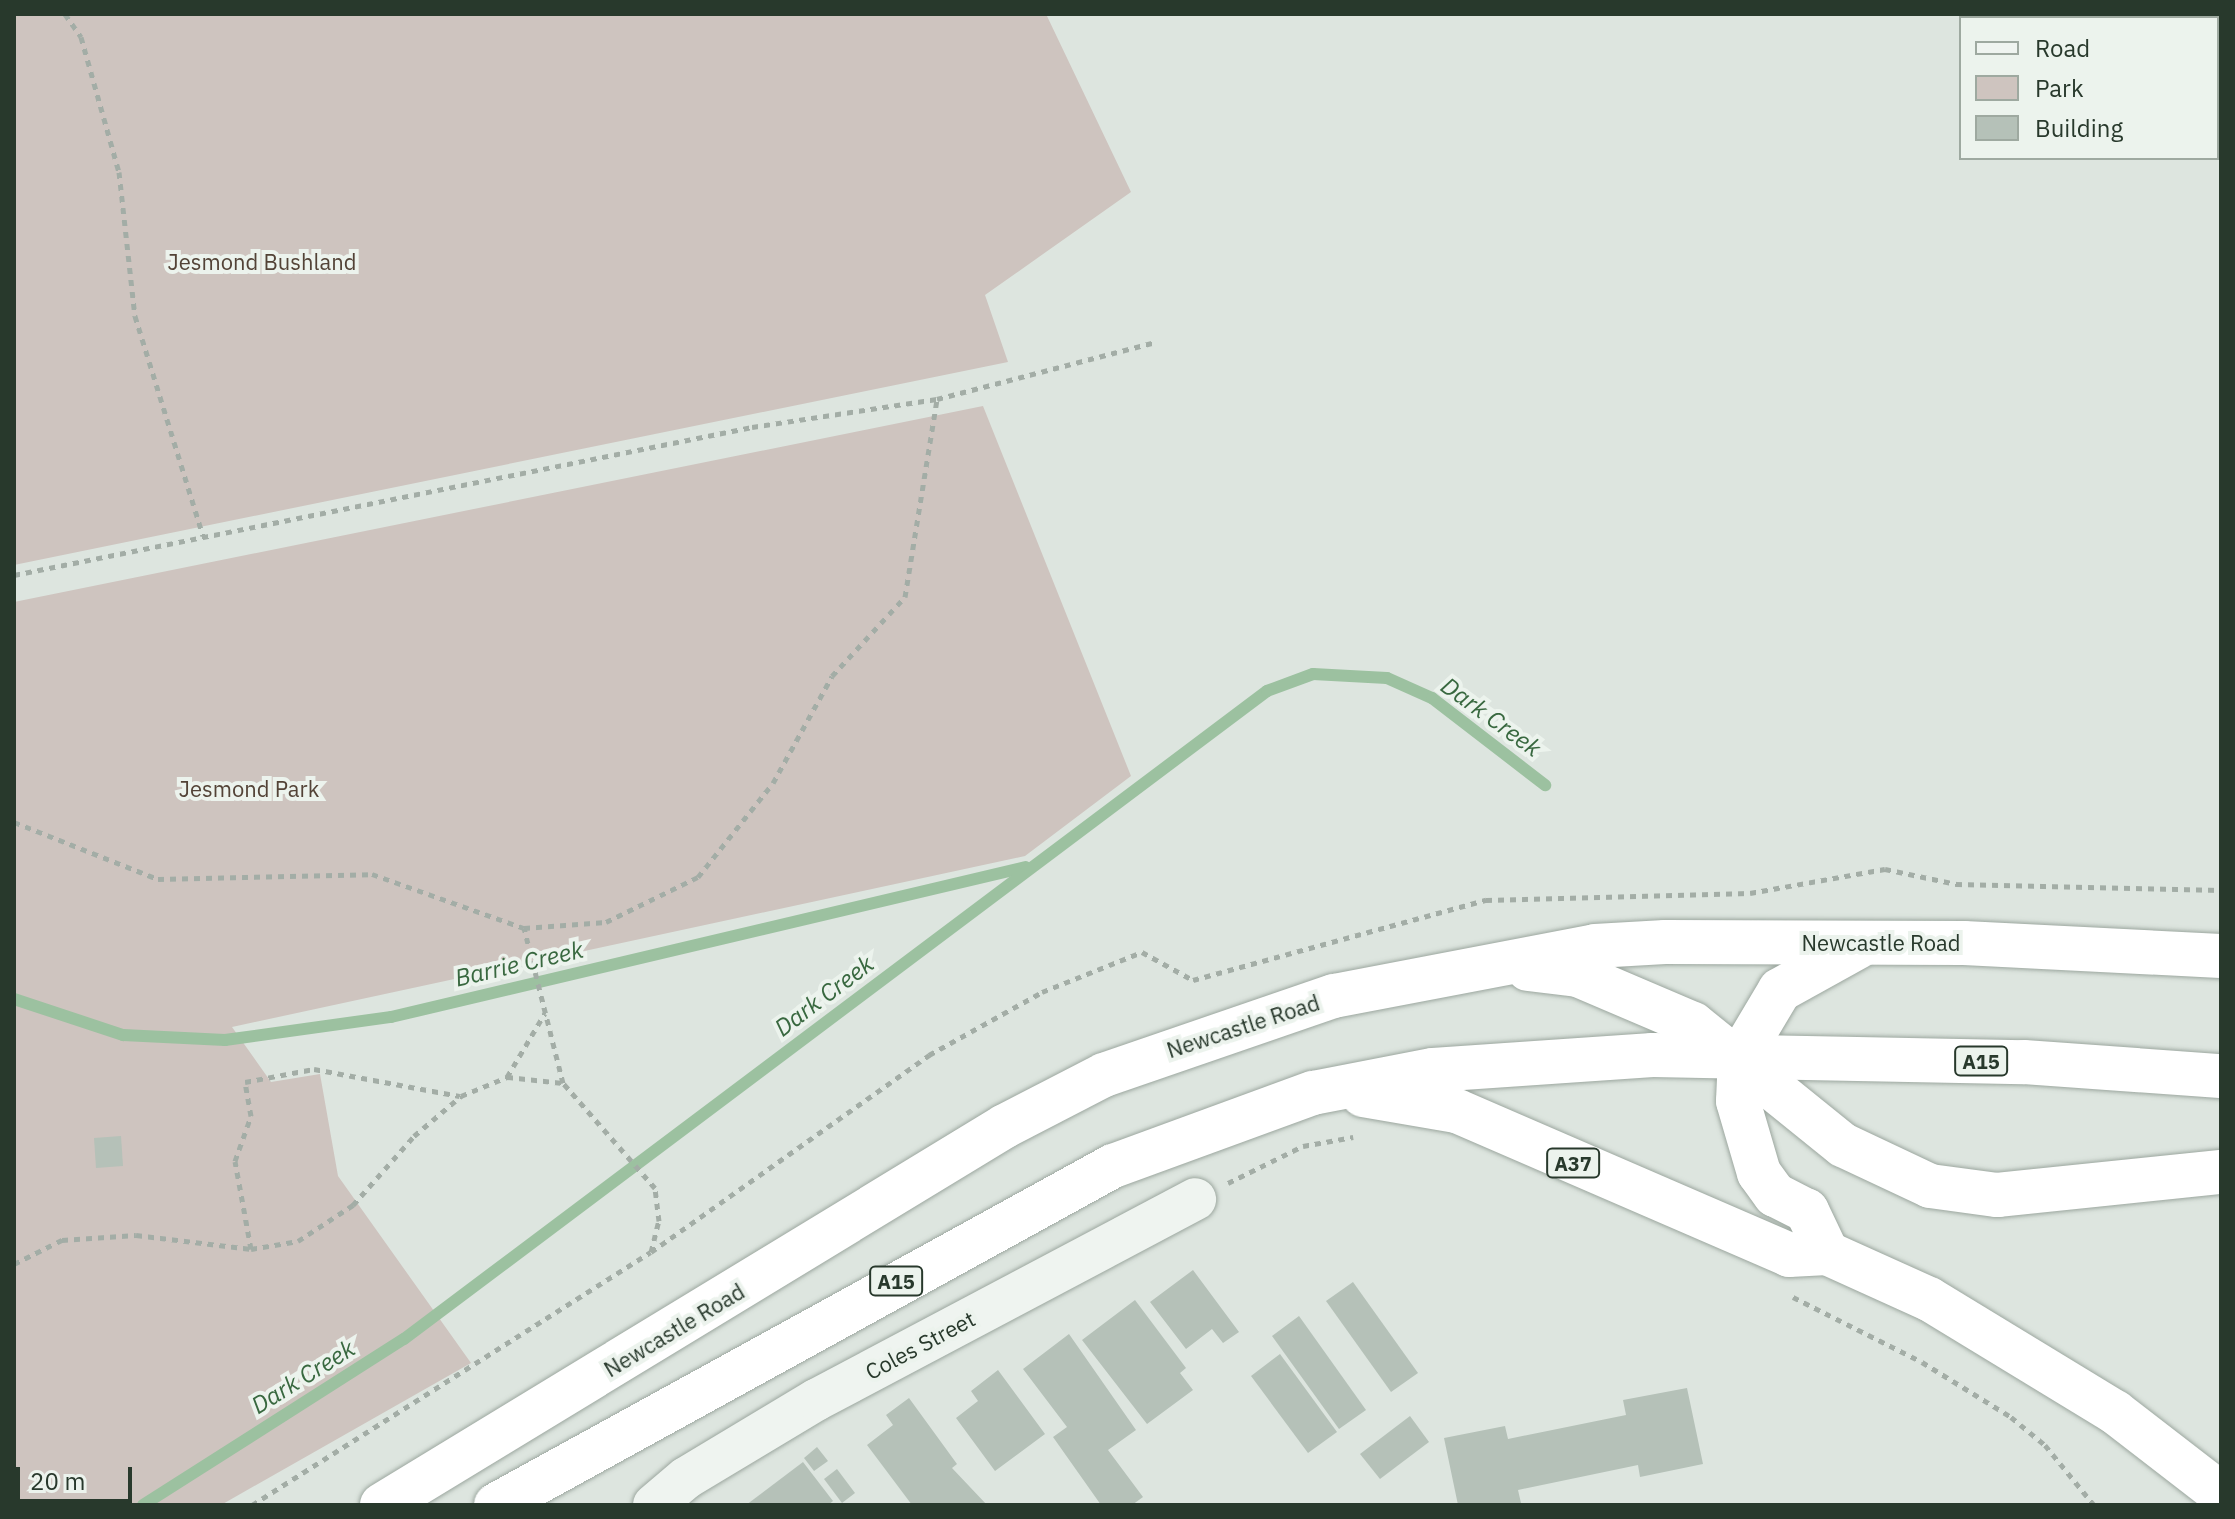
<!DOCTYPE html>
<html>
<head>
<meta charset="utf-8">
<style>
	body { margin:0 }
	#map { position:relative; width:2235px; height:1519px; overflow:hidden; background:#dde5df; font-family:"IBM Plex Sans",sans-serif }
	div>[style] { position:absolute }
	.green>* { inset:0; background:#cec4bf }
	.stream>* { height:12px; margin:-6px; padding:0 6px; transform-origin:6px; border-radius:6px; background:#9cc1a0 }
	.building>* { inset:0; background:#b5c1b8 }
	.path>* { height:5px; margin-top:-2.5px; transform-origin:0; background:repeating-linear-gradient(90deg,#a3ada6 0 6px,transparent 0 12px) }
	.roads { filter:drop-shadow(0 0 2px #9ca79f) drop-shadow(0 0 2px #9ca79f) }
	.minor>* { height:42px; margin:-21px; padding:0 21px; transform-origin:21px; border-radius:21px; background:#eff4f0 }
	.highway>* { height:44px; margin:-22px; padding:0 22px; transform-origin:22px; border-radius:22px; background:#fff }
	span { translate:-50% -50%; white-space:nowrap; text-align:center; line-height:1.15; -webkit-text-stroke:8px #ecf3ed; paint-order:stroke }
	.shield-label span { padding:2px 6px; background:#ecf3ed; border:2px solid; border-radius:6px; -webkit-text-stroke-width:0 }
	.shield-label { font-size:20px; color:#28392c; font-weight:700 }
	.park-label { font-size:22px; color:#534337 }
	.street-label { font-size:22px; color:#28392c }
	.water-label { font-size:24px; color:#38683f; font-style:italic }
	.frame { position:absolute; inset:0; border:16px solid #28392c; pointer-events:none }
	.legend { position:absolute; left:1959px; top:16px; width:260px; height:144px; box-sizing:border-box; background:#ecf3ed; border:2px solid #9ea9a0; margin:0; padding:10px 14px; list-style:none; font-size:24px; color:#28392c }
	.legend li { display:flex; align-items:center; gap:16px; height:40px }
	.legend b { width:40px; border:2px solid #9ea9a0 }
	.scale { position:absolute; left:16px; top:1467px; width:116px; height:36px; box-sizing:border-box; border:4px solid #28392c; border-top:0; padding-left:10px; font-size:24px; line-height:28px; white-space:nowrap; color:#28392c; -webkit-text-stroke:6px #ecf3ed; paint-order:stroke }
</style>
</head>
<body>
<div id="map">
	<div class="green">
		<i style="clip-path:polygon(14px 14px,1046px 14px,1131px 192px,985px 295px,1008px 362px,14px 565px)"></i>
		<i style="clip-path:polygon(983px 406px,1131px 776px,1025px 856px,232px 1027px,271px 1082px,320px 1074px,338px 1176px,471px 1363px,221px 1505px,14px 1505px,14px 602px)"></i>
	</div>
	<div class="stream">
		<i style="left:14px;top:999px;width:115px;rotate:18.3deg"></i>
		<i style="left:123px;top:1035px;width:102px;rotate:2.8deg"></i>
		<i style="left:225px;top:1040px;width:168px;rotate:-7.9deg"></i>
		<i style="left:391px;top:1017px;width:652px;rotate:-13.29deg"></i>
		<i style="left:143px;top:1505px;width:309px;rotate:-32.5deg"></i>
		<i style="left:404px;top:1339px;width:1079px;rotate:-36.9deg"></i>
		<i style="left:1267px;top:691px;width:49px;rotate:-20.3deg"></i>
		<i style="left:1313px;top:674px;width:74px;rotate:3.1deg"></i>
		<i style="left:1387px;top:678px;width:49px;rotate:24deg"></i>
		<i style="left:1432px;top:698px;width:143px;rotate:37.6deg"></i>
	</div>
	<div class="building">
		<i style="clip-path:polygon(121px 1136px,123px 1166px,96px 1168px,94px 1138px)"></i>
		<i style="clip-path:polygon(1193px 1270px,1239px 1332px,1223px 1343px,1212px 1329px,1186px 1349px,1150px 1302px)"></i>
		<i style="clip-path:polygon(1353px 1282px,1418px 1373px,1391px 1392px,1326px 1301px)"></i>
		<i style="clip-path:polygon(1135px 1300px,1186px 1368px,1180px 1373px,1193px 1390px,1147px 1424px,1082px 1340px)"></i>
		<i style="clip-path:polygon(1299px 1316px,1366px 1410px,1339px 1429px,1272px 1336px)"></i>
		<i style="clip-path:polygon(1069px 1334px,1136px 1430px,1108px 1450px,1143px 1497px,1132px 1505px,1101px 1505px,1053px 1437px,1067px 1427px,1023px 1369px)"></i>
		<i style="clip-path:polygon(1280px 1354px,1337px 1432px,1308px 1453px,1251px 1376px)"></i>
		<i style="clip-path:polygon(998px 1370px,1045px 1434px,995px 1471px,956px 1418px,978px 1401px,971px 1391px)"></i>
		<i style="clip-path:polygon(1687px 1388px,1703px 1464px,1640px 1477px,1638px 1465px,1518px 1490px,1521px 1503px,1458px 1505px,1444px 1438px,1505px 1426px,1508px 1439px,1626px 1415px,1623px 1400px)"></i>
		<i style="clip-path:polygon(909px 1398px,957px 1464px,952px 1468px,987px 1505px,912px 1505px,867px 1445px,893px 1425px,886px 1415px)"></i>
		<i style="clip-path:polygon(1410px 1416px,1429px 1442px,1380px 1479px,1360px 1454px)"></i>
		<i style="clip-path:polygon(817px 1447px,828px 1461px,814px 1471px,804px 1458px)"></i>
		<i style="clip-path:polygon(803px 1462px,833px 1501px,828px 1505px,746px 1505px)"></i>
		<i style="clip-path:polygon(837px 1469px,855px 1493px,842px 1503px,824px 1479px)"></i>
	</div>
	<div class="path">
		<i style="left:65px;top:14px;width:28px;rotate:55deg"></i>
		<i style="left:81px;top:37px;width:140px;rotate:74.3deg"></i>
		<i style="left:119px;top:172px;width:145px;rotate:83.7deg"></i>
		<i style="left:135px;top:316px;width:230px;rotate:72.8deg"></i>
		<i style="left:2217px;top:136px;width:4px"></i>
		<i style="left:14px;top:575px;width:753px;rotate:-11.34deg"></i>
		<i style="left:752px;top:427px;width:187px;rotate:-8.6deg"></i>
		<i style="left:937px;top:399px;width:226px;rotate:-14.6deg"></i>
		<i style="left:14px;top:822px;width:155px;rotate:21.6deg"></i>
		<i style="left:158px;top:879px;width:214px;rotate:-1.3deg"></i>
		<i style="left:372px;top:874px;width:161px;rotate:19.6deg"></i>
		<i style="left:524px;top:928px;width:82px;rotate:-4.2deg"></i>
		<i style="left:606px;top:922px;width:102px;rotate:-26.1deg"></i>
		<i style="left:698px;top:877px;width:120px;rotate:-51.4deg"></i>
		<i style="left:773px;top:783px;width:122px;rotate:-61.1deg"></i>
		<i style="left:832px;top:676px;width:108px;rotate:-47.3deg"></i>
		<i style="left:905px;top:597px;width:201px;rotate:-80.8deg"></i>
		<i style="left:507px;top:1077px;width:74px;rotate:-59.3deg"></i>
		<i style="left:1228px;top:1183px;width:84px;rotate:-26.3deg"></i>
		<i style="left:1303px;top:1146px;width:51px;rotate:-10.2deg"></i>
		<i style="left:251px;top:1249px;width:89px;rotate:-100.3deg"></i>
		<i style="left:235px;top:1161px;width:48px;rotate:-70.4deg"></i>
		<i style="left:251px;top:1116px;width:35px;rotate:-100deg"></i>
		<i style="left:245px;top:1082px;width:70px;rotate:-10.7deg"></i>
		<i style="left:314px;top:1069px;width:148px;rotate:10.5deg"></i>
		<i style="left:651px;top:1252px;width:341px;rotate:-35.3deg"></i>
		<i style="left:929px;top:1055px;width:129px;rotate:-29.1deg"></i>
		<i style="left:1042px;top:992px;width:108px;rotate:-21.8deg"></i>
		<i style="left:1142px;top:952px;width:58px;rotate:28.8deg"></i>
		<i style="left:1193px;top:980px;width:304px;rotate:-15.3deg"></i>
		<i style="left:1486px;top:900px;width:264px;rotate:-1.5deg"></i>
		<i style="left:1750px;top:893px;width:137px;rotate:-10.1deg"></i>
		<i style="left:1885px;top:869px;width:73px;rotate:11.9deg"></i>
		<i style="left:1956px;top:884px;width:265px;rotate:1.3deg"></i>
		<i style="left:14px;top:1264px;width:54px;rotate:-26.6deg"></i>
		<i style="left:62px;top:1240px;width:74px;rotate:-3.9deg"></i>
		<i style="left:136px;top:1235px;width:116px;rotate:6.9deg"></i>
		<i style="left:251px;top:1249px;width:48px;rotate:-9.7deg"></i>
		<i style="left:298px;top:1241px;width:66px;rotate:-33.2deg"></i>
		<i style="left:353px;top:1205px;width:92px;rotate:-48.5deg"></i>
		<i style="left:414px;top:1136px;width:62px;rotate:-40.4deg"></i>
		<i style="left:461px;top:1096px;width:50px;rotate:-22.4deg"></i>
		<i style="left:507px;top:1077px;width:56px;rotate:6.1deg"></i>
		<i style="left:1793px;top:1297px;width:144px;rotate:26.7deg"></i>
		<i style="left:1922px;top:1362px;width:105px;rotate:31.7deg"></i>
		<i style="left:2011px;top:1417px;width:44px;rotate:39.5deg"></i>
		<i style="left:2045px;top:1445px;width:77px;rotate:50.8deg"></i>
		<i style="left:252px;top:1505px;width:472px;rotate:-32.4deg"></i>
		<i style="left:651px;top:1252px;width:32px;rotate:-76deg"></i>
		<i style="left:659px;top:1221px;width:33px;rotate:-97deg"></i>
		<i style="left:655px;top:1188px;width:140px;rotate:-131.2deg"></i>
		<i style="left:563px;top:1083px;width:160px;rotate:-104.1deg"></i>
	</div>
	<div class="roads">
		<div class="minor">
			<i style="left:2154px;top:18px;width:4px;rotate:-90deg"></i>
			<i style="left:654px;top:1505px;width:42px;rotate:-40.2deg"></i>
			<i style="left:686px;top:1478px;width:152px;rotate:-31deg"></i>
			<i style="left:816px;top:1400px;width:429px;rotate:-27.9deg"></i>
		</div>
		<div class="highway">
			<i style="left:1528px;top:969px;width:50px;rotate:6.8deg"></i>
			<i style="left:1578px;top:975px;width:125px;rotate:23.1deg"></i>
			<i style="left:1693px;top:1024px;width:193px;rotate:38.9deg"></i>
			<i style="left:1843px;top:1145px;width:96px;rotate:25.2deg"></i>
			<i style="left:1930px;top:1186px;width:68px;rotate:7.7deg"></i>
			<i style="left:1997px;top:1195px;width:225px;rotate:-5.9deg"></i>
			<i style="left:1363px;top:1095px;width:95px;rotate:9.7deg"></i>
			<i style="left:1457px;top:1111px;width:362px;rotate:23.4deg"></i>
			<i style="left:1789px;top:1255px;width:38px;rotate:-3deg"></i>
			<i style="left:1827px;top:1253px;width:112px;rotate:24.3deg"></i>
			<i style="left:1929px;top:1299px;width:218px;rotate:31.3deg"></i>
			<i style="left:2115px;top:1412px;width:134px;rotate:37.7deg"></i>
			<i style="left:1827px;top:1253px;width:47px;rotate:-115.5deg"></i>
			<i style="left:1807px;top:1211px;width:36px;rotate:-153deg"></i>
			<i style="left:1775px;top:1195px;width:27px;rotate:-126deg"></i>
			<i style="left:1759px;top:1173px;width:75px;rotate:-106.3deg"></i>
			<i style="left:1738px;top:1101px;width:44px;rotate:-87.4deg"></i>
			<i style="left:1740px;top:1057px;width:78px;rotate:-59.2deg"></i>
			<i style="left:1780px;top:990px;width:89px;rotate:-28.9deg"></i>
			<i style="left:382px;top:1505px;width:729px;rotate:-31.31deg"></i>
			<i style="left:1005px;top:1126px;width:111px;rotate:-27.3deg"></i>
			<i style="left:1104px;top:1075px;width:243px;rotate:-19deg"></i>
			<i style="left:1334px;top:996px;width:266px;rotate:-10.8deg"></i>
			<i style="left:1595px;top:946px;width:70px;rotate:-3.3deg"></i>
			<i style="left:1665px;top:942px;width:299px;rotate:0.2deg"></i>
			<i style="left:1964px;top:943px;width:257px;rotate:2.9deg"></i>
			<i style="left:496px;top:1505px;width:704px;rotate:-28.79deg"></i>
			<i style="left:1113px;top:1166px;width:213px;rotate:-20.1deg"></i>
			<i style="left:1313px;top:1093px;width:122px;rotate:-10.9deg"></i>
			<i style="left:1433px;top:1070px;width:220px;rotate:-3.9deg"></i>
			<i style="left:1652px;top:1055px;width:372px;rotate:1.1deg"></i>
			<i style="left:2024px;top:1062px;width:197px;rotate:4.1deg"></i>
		</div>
	</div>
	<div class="shield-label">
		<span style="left:1981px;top:1061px">A15</span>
		<span style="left:1573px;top:1163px">A37</span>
		<span style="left:896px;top:1281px">A15</span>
	</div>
	<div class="park-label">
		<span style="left:262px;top:262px">Jesmond Bushland</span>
		<span style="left:249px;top:789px">Jesmond Park</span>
	</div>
	<div class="street-label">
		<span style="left:1881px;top:943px">Newcastle Road</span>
		<span style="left:1243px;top:1026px;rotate:-18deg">Newcastle Road</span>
		<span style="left:674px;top:1330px;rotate:-31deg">Newcastle Road</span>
		<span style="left:920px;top:1345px;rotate:-28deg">Coles Street</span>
	</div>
	<div class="water-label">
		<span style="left:1491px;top:717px;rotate:36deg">Dark Creek</span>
		<span style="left:519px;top:964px;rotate:-13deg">Barrie Creek</span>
		<span style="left:824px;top:996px;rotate:-37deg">Dark Creek</span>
		<span style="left:303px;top:1377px;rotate:-32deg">Dark Creek</span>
	</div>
	<div class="frame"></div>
	<ul class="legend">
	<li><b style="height:10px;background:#eff4f0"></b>Road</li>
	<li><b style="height:22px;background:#cec4bf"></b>Park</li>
	<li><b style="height:22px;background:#b5c1b8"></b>Building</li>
	</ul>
	<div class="scale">20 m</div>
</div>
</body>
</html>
